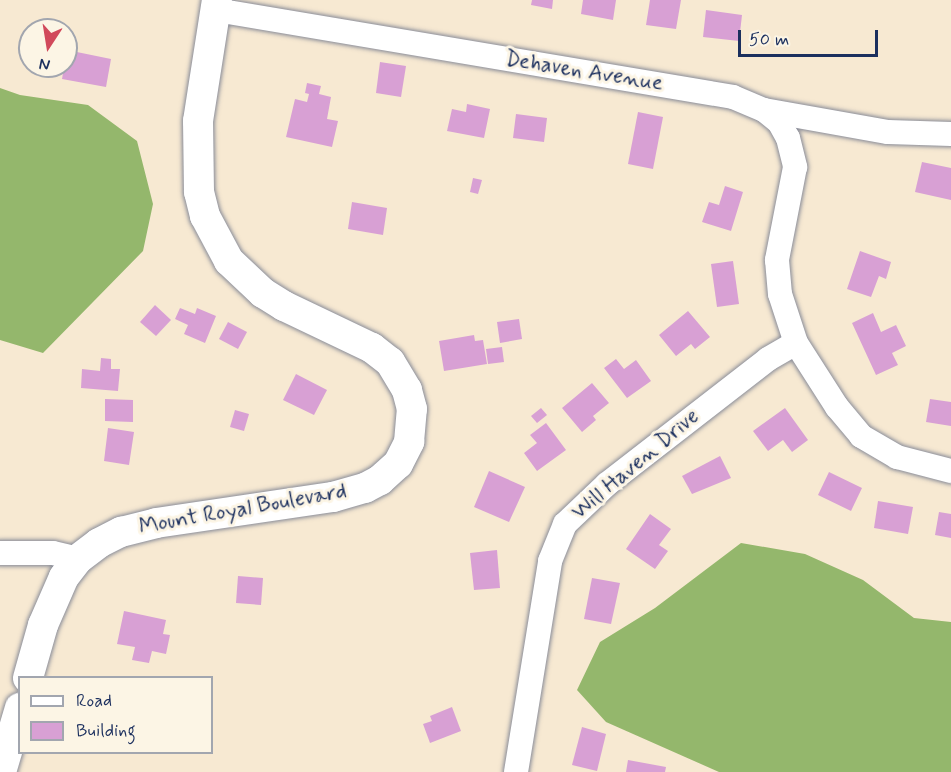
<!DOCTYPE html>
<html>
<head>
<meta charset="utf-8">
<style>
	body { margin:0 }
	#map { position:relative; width:951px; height:772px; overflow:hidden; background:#f7e9d2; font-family:Mynerve,sans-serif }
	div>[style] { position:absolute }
	.forest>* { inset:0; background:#94b76c }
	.building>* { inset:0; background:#d8a0d4 }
	.roads { filter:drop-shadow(0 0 2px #898c98) drop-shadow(0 0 2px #898c98) }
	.minor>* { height:24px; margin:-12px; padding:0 12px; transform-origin:12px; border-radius:12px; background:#fff }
	.major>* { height:30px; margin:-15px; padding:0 15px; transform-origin:15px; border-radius:15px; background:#fff }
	span { translate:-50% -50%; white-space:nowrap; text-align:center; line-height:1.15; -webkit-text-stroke:6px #fcf5e5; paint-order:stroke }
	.street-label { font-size:22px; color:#1b2f5e }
	.legend { position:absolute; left:18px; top:676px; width:195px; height:78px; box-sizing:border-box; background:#fcf5e5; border:2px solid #a2a6af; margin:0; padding:8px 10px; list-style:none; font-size:18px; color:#1b2f5e }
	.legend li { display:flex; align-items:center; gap:12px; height:30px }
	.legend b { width:30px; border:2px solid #a2a6af }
	.north { position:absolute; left:18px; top:18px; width:60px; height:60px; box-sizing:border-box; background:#fcf5e5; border:2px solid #a2a6af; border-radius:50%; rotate:192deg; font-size:16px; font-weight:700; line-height:24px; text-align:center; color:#1b2f5e }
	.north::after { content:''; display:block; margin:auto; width:21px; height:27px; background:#d1495b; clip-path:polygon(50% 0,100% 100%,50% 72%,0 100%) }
	.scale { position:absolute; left:738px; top:30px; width:140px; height:27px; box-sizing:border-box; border:3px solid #1b2f5e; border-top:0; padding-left:8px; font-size:18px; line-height:21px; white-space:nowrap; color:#1b2f5e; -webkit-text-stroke:4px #fcf5e5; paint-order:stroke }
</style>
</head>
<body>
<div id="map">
	<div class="forest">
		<i style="clip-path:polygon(0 88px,20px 95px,88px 105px,137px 141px,153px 204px,143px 251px,43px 353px,0 340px)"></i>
		<i style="clip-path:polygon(741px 543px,805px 554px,863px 580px,914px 618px,951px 622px,951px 772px,719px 772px,606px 722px,577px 690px,600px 642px,655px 608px)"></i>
	</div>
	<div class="building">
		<i style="clip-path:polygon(532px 0,553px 0,552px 9px,531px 5px)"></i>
		<i style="clip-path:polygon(583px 0,616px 0,613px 20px,581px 14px)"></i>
		<i style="clip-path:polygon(650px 0,681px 0,676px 29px,646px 25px)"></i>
		<i style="clip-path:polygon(706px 10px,742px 15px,739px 41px,703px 37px)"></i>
		<i style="clip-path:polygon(67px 50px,111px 59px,106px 87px,62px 79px)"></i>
		<i style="clip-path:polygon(380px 62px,406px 66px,401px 97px,376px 93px)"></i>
		<i style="clip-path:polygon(307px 83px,321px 86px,319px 94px,331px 97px,327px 119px,338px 121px,332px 147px,286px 137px,295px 99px,307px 102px,309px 94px,305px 93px)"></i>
		<i style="clip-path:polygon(467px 104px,490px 109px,484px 138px,447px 131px,452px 109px,466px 112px)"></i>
		<i style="clip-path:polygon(638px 112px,663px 117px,653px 169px,628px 164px)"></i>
		<i style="clip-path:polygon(516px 114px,547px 118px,544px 142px,513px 138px)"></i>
		<i style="clip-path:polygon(922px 162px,951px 168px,951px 200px,915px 192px)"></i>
		<i style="clip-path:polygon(473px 178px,482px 180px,478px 194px,470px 192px)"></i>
		<i style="clip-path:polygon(725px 186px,743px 192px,731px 231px,702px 222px,709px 202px,719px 205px)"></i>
		<i style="clip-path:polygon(352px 202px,387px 208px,383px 235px,348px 229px)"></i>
		<i style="clip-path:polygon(860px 251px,891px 262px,886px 279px,879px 276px,871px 297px,847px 289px)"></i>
		<i style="clip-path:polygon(733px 261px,739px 304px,717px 307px,711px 264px)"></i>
		<i style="clip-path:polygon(155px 305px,171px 320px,156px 336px,140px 322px)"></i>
		<i style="clip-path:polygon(180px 308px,195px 314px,197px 308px,216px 316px,205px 343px,184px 334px,188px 325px,175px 319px)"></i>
		<i style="clip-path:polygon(688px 311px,710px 337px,695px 349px,691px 344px,676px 356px,659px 335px)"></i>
		<i style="clip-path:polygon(873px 313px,881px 332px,896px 325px,906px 346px,892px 353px,898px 365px,876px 375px,852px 323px)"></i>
		<i style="clip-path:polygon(519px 319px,522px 339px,500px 343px,497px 322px)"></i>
		<i style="clip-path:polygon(228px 322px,247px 332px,238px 349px,219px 339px)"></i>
		<i style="clip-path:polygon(474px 335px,475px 341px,483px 340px,487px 364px,444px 371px,439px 341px)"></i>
		<i style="clip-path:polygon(502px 347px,504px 362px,488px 364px,486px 349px)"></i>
		<i style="clip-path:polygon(101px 358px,111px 359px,111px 369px,120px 369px,118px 391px,81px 388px,82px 369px,100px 371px)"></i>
		<i style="clip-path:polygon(616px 359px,624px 369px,636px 360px,651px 381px,627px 398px,604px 368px)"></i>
		<i style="clip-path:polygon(296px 374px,327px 390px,314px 415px,283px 400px)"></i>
		<i style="clip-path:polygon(592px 383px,609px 403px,593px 416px,596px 420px,582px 432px,562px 408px)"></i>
		<i style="clip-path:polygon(105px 399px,133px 400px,133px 422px,105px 421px)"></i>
		<i style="clip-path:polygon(930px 399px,951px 402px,951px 426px,926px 422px)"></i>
		<i style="clip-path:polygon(541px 408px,547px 415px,537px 423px,531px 416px)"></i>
		<i style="clip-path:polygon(785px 408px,808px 440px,792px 452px,783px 440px,768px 451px,753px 431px)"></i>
		<i style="clip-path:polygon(235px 410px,249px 414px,244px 431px,230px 427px)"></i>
		<i style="clip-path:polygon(546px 423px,566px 450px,537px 471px,524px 453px,537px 443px,530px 435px)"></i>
		<i style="clip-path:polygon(108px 428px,134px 432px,129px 465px,104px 461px)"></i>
		<i style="clip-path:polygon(720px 456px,731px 478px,692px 494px,682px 476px)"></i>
		<i style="clip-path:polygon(489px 471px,525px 487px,509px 522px,474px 507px)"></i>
		<i style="clip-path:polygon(829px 472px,862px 488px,851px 511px,818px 495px)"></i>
		<i style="clip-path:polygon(878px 501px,913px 507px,908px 534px,874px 528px)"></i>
		<i style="clip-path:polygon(939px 512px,951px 514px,951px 538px,935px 535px)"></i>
		<i style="clip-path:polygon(650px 514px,671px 529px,659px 545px,668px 551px,655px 569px,626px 549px)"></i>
		<i style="clip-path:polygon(497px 550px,500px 588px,474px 590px,470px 553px)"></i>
		<i style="clip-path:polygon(238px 576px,263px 578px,261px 605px,236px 603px)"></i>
		<i style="clip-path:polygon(592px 578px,620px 583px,611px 624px,584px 619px)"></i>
		<i style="clip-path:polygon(124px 611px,166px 620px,163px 634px,170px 635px,166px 654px,152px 651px,149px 663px,132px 660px,135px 647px,117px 644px)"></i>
		<i style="clip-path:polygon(452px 707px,461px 731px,430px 743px,423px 724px,432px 721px,430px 716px)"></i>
		<i style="clip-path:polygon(582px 727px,606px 734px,597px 771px,572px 765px)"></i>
		<i style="clip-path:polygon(628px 760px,666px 767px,665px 772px,626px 772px)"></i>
	</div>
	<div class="roads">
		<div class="minor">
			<i style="left:216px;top:10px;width:524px;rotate:9.55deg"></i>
			<i style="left:733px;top:97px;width:34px;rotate:23deg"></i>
			<i style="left:764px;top:110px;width:126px;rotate:10.1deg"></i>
			<i style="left:888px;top:132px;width:63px;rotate:1.8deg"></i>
			<i style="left:764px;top:110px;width:19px;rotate:39deg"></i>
			<i style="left:779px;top:122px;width:18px;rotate:61deg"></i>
			<i style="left:788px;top:138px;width:30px;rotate:76deg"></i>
			<i style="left:795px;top:167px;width:95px;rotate:101deg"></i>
			<i style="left:777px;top:260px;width:34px;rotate:85deg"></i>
			<i style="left:780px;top:294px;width:52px;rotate:71.9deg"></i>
			<i style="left:796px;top:343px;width:76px;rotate:57.4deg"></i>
			<i style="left:837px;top:407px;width:38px;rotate:50deg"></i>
			<i style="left:861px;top:436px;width:42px;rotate:30.3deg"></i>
			<i style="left:897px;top:457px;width:56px;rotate:14.5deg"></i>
			<i style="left:0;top:553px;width:53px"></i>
			<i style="left:53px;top:553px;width:26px;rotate:13deg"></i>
			<i style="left:516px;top:772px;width:214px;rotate:-80.8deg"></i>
			<i style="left:550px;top:561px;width:40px;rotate:-68deg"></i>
			<i style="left:565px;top:524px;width:58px;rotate:-43.6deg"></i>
			<i style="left:607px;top:484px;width:204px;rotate:-37.8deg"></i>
			<i style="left:768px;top:359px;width:32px;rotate:-30deg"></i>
		</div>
		<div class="major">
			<i style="left:28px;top:678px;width:55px;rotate:-74.2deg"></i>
			<i style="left:43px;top:625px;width:52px;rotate:-66.4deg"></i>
			<i style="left:64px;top:577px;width:23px;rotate:-52deg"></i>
			<i style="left:78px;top:559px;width:26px;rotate:-37deg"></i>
			<i style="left:99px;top:543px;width:25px;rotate:-27deg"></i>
			<i style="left:121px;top:532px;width:36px;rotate:-14deg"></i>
			<i style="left:156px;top:523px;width:179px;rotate:-8.4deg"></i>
			<i style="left:333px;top:497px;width:33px;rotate:-16deg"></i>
			<i style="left:365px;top:488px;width:17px;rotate:-28deg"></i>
			<i style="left:380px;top:480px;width:24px;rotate:-42deg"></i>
			<i style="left:398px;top:464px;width:25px;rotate:-63deg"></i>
			<i style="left:409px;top:442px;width:33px;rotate:-85deg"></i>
			<i style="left:412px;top:409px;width:20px;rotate:-105deg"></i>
			<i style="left:407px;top:390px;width:33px;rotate:-121deg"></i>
			<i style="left:390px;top:362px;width:23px;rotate:-142deg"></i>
			<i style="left:372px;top:348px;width:98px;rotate:-154.5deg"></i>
			<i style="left:284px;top:306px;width:25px;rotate:-148deg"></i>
			<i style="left:263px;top:293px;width:47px;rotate:-136.7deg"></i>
			<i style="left:229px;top:261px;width:51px;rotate:-118.1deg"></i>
			<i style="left:205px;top:216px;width:25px;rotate:-104deg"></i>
			<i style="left:199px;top:192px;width:71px;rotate:-90.8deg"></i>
			<i style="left:198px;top:121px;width:122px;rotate:-81.1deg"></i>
			<i style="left:1px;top:772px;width:67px;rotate:-73.5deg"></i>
		</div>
	</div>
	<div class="street-label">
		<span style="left:584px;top:72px;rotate:9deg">Dehaven Avenue</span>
		<span style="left:636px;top:465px;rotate:-40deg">Will Haven Drive</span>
		<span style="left:243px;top:510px;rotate:-10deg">Mount Royal Boulevard</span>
	</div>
	<ul class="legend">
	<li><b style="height:8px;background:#fff"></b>Road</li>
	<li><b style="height:16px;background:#d8a0d4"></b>Building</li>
	</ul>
	<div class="north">N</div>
	<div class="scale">50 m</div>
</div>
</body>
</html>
